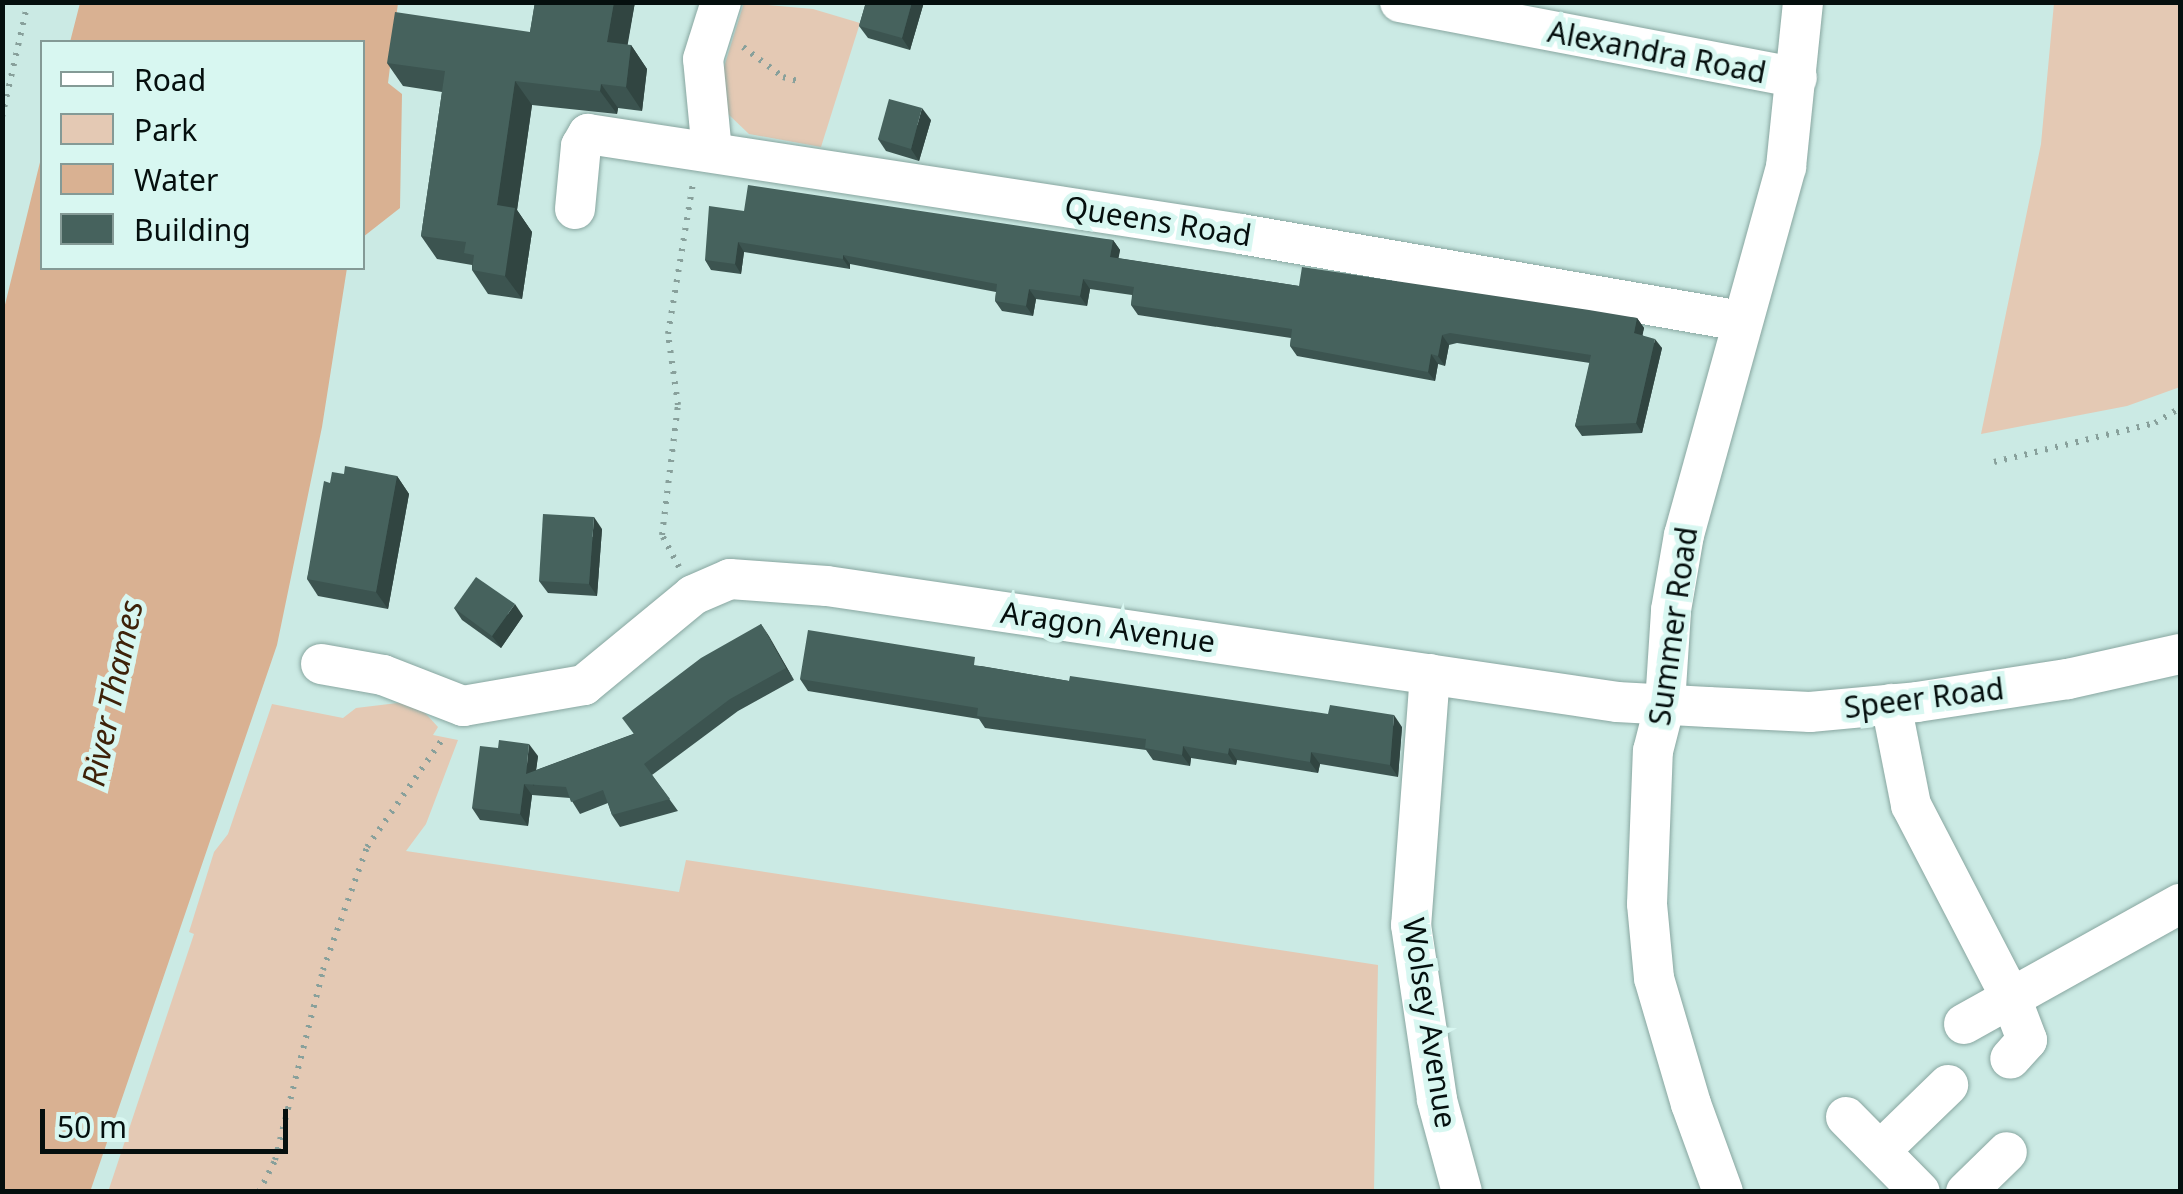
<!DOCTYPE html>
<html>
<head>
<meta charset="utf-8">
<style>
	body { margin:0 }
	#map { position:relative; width:2183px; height:1194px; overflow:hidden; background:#cbeae4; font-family:"Noto Sans",sans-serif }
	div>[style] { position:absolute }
	.green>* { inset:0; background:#e4c9b4 }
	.water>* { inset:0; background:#d9b192 }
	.path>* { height:6px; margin-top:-3px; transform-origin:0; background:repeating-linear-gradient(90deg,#88a09b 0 2.5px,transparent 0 10.5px) }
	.roads { filter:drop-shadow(0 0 2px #88a6a0) drop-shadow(0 0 2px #88a6a0) }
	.minor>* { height:40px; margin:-20px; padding:0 20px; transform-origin:20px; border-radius:20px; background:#fff }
	.wall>* { inset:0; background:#3c5450 }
	.shaded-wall>* { inset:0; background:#314541 }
	.building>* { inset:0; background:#46625d }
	span { translate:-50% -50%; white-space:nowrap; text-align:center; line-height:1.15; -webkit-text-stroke:10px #d8f7f1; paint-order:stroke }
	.street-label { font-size:30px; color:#050f0e }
	.water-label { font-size:32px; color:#3e2209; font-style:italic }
	.frame { position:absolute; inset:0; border:5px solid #050f0e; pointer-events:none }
	.legend { position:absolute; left:40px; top:40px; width:325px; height:230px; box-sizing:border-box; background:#d8f7f1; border:2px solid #849a96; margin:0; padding:12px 18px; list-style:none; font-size:30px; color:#050f0e }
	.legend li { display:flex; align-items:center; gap:20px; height:50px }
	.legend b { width:50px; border:2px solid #849a96 }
	.scale { position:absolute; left:40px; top:1109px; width:248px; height:45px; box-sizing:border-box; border:5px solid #050f0e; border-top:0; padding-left:12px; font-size:30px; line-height:35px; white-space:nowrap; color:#050f0e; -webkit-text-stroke:8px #d8f7f1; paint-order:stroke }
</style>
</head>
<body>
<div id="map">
	<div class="green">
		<i style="clip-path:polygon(744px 3px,813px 9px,860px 23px,821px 147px,749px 134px,727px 113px,719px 83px)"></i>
		<i style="clip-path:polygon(2054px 3px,2180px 3px,2180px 387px,2127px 406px,1981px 434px,2041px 144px)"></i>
		<i style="clip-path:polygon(414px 701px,438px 727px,433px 735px,458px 740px,426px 824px,406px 851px,679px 892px,686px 860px,1378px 965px,1374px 1191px,108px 1192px,194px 934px,189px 932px,214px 852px,228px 834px,272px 704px,343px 718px,356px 708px)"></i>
	</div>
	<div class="water">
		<i style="clip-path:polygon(80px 3px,398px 3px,388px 83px,402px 94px,400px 208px,363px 237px,362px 42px,70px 42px)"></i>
		<i style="clip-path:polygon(42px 154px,42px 268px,347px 268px,322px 427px,277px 645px,90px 1192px,2px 1191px,2px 317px)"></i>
	</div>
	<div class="path">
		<i style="left:743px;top:47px;width:50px;rotate:36.9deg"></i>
		<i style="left:783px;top:77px;width:20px;rotate:15deg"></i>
		<i style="left:2px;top:117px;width:118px;rotate:-77.3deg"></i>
		<i style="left:1994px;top:462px;width:166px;rotate:-13.6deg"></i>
		<i style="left:2155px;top:423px;width:29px;rotate:-31deg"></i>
		<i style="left:679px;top:567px;width:36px;rotate:-118deg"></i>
		<i style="left:662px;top:535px;width:131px;rotate:-83deg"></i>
		<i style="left:678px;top:405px;width:72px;rotate:-98deg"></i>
		<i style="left:668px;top:334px;width:153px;rotate:-80.6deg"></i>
		<i style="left:259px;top:1192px;width:36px;rotate:-63deg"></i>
		<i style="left:275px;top:1160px;width:196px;rotate:-75.8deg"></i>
		<i style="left:323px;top:970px;width:131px;rotate:-70.3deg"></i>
		<i style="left:367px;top:847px;width:134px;rotate:-55deg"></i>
	</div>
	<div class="roads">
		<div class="minor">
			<i style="left:1400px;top:2px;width:404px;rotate:10.8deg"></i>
			<i style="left:712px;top:152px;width:93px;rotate:-95.5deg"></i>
			<i style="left:703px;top:59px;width:60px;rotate:-72.5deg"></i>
			<i style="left:575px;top:209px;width:63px;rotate:-84.6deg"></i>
			<i style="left:581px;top:146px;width:14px;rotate:-60deg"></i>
			<i style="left:588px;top:134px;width:661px;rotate:8.71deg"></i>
			<i style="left:1241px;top:234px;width:508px;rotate:9.87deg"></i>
			<i style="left:321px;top:664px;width:63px;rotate:10.1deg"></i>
			<i style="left:383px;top:675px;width:86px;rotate:21.2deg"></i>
			<i style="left:463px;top:706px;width:123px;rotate:-9.8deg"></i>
			<i style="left:584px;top:685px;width:141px;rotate:-39.5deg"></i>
			<i style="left:693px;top:595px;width:40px;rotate:-23.4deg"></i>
			<i style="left:730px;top:579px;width:97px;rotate:4.1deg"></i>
			<i style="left:827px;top:586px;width:798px;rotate:8.35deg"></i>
			<i style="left:1617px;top:702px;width:91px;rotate:3.1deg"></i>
			<i style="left:1708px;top:707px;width:102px;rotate:2.8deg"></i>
			<i style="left:1810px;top:712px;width:107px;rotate:-5.3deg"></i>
			<i style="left:1917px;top:702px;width:153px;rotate:-8.7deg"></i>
			<i style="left:2068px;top:679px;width:115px;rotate:-12.6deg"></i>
			<i style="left:1430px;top:674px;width:252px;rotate:94.3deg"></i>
			<i style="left:1411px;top:925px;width:177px;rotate:81.5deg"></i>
			<i style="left:1437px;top:1100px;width:95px;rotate:74.8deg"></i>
			<i style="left:1891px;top:704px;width:103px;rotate:78.8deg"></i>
			<i style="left:1911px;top:805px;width:217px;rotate:62.6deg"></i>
			<i style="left:2011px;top:998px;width:45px;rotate:69.1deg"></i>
			<i style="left:2027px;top:1040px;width:25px;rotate:132deg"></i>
			<i style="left:1964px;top:1024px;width:247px;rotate:-29.1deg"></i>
			<i style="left:1846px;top:1117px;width:105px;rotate:45.4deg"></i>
			<i style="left:1880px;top:1151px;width:95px;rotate:-44.1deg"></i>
			<i style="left:1723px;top:1192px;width:94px;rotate:-110deg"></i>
			<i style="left:1691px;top:1104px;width:131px;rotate:-106.4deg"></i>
			<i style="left:1654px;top:978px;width:74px;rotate:-95.4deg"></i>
			<i style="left:1647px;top:904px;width:153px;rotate:-87.8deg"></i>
			<i style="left:1653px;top:751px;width:49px;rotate:-75.7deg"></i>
			<i style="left:1665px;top:704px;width:94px;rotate:-86.3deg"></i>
			<i style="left:1671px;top:610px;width:76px;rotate:-80.2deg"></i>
			<i style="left:1684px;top:535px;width:382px;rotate:-74.5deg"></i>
			<i style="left:1786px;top:167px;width:166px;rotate:-84.1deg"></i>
			<i style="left:1966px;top:1192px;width:57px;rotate:-44.3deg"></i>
		</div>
	</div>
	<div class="wall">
		<i style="clip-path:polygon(535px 2px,635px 2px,627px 45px,631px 45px,647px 69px,642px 111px,618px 108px,617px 114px,532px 105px,517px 210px,532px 232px,522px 299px,488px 294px,472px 270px,472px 265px,437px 259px,421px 236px,442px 92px,403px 86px,387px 63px,530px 32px)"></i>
		<i style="clip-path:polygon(866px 2px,924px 2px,910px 50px,868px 38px,859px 26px)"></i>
		<i style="clip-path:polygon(931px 120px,919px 161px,886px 151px,878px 139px)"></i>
		<i style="clip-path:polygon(744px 211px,1113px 240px,1120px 250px,1118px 258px,1299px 286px,1637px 318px,1644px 328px,1642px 335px,1662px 348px,1642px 433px,1582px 436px,1575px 426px,1590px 363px,1457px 343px,1449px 345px,1445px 366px,1438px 364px,1435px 381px,1297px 356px,1290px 346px,1291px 338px,1138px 315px,1131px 305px,1132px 295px,1090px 289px,1087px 306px,1036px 299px,1033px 316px,1002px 311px,995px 301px,996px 292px,850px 264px,850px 269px,744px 252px,741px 274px,711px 270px,705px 260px)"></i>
		<i style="clip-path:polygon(344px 474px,397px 476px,409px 494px,388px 609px,318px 596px,307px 579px,330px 483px)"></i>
		<i style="clip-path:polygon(602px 529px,597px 596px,548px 593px,539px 581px)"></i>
		<i style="clip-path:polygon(454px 608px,523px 616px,501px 648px,462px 620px)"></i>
		<i style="clip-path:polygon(761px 624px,794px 680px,738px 711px,652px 775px,678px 811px,620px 827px,612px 815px,608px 803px,580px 814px,570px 798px,532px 795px,528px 826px,480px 820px,472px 808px,538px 756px,536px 770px,633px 734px)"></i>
		<i style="clip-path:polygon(981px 666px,1069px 681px,1402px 727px,1398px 777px,1320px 764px,1318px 773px,1237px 760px,1236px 765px,1191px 758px,1190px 766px,1153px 760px,1146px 750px,985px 728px,979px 719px,808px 691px,800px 679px)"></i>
	</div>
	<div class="shaded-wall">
		<i style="clip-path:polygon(614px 2px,635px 2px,624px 66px,607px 42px)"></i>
		<i style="clip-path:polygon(912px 2px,924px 2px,910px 50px,902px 38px)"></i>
		<i style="clip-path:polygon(631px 45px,647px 69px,642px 111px,626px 87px)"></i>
		<i style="clip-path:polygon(515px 81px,532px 105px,517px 210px,532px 232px,522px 299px,505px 276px,497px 205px)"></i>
		<i style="clip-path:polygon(601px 84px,618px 108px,617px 114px,600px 91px)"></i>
		<i style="clip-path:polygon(922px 108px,931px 120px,919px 161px,911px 149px)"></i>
		<i style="clip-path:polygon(1113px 240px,1120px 250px,1117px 267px,1110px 257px)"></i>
		<i style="clip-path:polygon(738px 242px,744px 252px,741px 274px,735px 264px)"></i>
		<i style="clip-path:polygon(843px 255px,850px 264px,850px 269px,843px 259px)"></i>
		<i style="clip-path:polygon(1083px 279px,1090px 289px,1087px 306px,1080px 296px)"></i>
		<i style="clip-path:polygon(1029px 289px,1036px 299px,1033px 316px,1026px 306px)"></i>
		<i style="clip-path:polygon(1637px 318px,1644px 328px,1641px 343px,1634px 333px)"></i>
		<i style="clip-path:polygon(1442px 335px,1449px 345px,1445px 366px,1438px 356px)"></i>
		<i style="clip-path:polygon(1655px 339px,1662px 348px,1642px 433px,1636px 423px)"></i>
		<i style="clip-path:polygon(1431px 354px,1438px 364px,1435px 381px,1428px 372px)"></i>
		<i style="clip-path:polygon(397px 476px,409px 494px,388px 609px,376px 592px)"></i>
		<i style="clip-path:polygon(594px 517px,602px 529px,597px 596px,589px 584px)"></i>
		<i style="clip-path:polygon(515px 604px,523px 616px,501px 648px,492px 636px)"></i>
		<i style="clip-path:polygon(761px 624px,769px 636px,794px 680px,786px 668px)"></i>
		<i style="clip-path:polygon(1394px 715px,1402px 727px,1398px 777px,1390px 765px)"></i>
		<i style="clip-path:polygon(529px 744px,538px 756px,534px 786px,526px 774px)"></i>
		<i style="clip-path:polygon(1183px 746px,1191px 758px,1190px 766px,1182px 755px)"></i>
		<i style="clip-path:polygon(1229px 748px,1237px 760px,1236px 765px,1228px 754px)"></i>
		<i style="clip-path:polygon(1311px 752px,1320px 764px,1318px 773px,1310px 762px)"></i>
		<i style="clip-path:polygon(524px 784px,532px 795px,528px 826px,520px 814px)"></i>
	</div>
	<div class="building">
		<i style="clip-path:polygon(535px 2px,614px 2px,607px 42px,631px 45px,626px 87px,601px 84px,600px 91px,515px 81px,497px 205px,515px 208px,505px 276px,472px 270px,474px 255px,464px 253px,466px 242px,421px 236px,445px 71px,387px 63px,395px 12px,530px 32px)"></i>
		<i style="clip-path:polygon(866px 2px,912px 2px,902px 38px,859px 26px)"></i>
		<i style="clip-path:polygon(889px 99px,922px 108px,911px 149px,878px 139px)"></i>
		<i style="clip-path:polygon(748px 185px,1113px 240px,1110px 257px,1299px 286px,1302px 267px,1589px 310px,1637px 318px,1634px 333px,1655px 339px,1636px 423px,1575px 426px,1591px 355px,1450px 333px,1442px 335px,1438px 356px,1431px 354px,1428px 372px,1290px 346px,1292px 329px,1131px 305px,1134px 287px,1083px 279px,1080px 296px,1029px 289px,1026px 306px,995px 301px,997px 284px,843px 255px,843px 259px,738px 242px,735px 264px,705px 260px,709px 206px,744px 211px)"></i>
		<i style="clip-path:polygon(345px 466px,397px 476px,376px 592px,307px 579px,324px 481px,330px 483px,332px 472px,344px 474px)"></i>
		<i style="clip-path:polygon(543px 514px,594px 517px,589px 584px,539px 581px)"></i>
		<i style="clip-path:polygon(476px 577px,515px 604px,492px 636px,454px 608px)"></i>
		<i style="clip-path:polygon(761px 624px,786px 668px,730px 699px,644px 764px,670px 799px,612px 815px,603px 790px,571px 802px,566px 787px,524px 784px,520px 814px,472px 808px,480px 746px,498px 748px,499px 740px,529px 744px,526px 774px,634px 734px,622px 718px,701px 658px)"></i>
		<i style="clip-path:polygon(808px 630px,975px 657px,974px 665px,1069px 681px,1070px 676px,1328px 714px,1330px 705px,1394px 715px,1390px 765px,1311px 752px,1310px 762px,1229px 748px,1228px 754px,1183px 746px,1182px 755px,1145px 748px,1146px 739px,977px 716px,978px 708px,800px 679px)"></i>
	</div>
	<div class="street-label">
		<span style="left:1657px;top:52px;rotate:11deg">Alexandra Road</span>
		<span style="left:1158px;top:221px;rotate:9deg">Queens Road</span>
		<span style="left:1673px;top:626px;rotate:-82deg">Summer Road</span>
		<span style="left:1108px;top:627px;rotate:8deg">Aragon Avenue</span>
		<span style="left:1924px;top:698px;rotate:-7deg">Speer Road</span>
		<span style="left:1430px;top:1023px;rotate:81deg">Wolsey Avenue</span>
	</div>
	<div class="water-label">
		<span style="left:112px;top:693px;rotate:-78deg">River Thames</span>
	</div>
	<div class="frame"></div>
	<ul class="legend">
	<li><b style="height:12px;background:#fff"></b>Road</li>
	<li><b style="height:28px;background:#e4c9b4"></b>Park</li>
	<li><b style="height:28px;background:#d9b192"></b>Water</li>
	<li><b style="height:28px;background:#46625d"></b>Building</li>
	</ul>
	<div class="scale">50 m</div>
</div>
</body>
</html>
